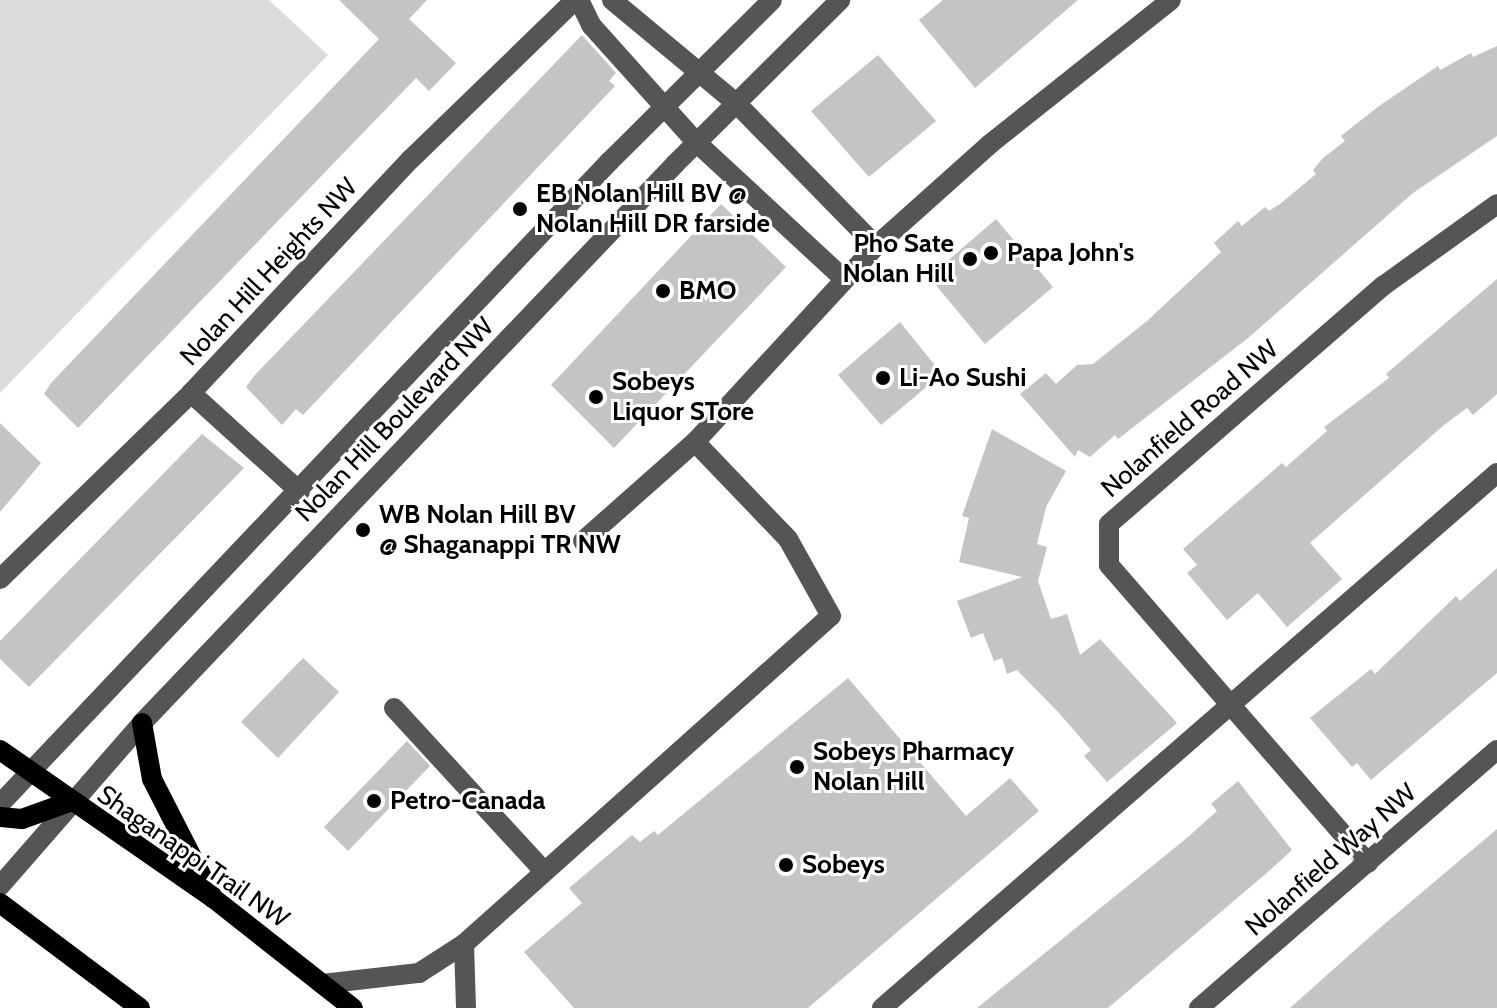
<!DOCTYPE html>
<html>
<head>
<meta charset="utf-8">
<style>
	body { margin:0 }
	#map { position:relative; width:1497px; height:1008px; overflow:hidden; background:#fff; font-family:Cabin,sans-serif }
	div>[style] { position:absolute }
	.green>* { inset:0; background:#dcdcdc }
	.building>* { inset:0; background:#c4c4c4 }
	.minor>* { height:20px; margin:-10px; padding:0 10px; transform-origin:10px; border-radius:10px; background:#555 }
	.major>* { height:20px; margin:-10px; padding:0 10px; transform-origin:10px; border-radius:10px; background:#000 }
	.dots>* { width:22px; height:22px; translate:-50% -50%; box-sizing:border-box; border:4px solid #fff; border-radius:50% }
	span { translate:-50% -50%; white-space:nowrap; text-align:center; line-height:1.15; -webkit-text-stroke:6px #fff; paint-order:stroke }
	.poi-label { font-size:26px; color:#000; font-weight:700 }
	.left { translate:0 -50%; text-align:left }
	.right { translate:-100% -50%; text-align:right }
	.street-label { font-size:26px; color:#000 }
</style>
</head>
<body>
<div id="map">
	<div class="green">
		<i style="clip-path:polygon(0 0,269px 0,328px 55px,0 393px)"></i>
	</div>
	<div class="building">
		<i style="clip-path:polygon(339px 0,427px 0,409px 19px,456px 63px,429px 91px,416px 78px,78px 428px,44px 394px,51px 383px,379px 39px)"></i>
		<i style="clip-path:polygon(943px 0,1078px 0,975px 88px,919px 20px)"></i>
		<i style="clip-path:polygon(582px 35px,616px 73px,609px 81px,615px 86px,322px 395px,303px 415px,296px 409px,282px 425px,246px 387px,254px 376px)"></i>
		<i style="clip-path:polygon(1497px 46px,1497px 136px,1413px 193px,1248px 338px,1118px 439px,1115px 435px,1090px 457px,1078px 450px,1075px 457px,1020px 394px,1046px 373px,1056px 384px,1077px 365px,1093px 364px,1147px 321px,1221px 252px,1214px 243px,1238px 221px,1242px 226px,1265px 207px,1269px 211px,1280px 204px,1316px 174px,1313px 170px,1323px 158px,1345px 141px,1341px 136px,1379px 106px,1438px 66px,1440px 70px,1471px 53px,1473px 57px)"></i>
		<i style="clip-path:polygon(878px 55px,936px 121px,869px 177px,811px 111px)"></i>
		<i style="clip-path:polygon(721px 204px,786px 267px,614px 448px,551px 385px)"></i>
		<i style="clip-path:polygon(996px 219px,1053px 287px,985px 344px,929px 277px)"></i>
		<i style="clip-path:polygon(1497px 279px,1497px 394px,1473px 415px,1467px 408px,1444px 425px,1310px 543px,1342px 579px,1287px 627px,1258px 593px,1227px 620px,1187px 573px,1197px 565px,1183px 549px,1282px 463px,1286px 467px,1327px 431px,1324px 427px,1389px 378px,1386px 374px)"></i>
		<i style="clip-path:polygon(900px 322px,942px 374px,881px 425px,838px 375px)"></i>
		<i style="clip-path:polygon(0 423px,41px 463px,0 512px)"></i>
		<i style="clip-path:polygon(992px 429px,1066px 471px,1046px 507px,1037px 544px,1047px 547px,1038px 581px,1051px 619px,1067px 614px,1080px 655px,1100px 639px,1177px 723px,1107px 782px,1084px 756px,1091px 750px,1059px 713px,1017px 670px,1007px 674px,1002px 658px,994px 661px,983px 633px,971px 638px,957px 601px,1022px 577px,959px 562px,969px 518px,962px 516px)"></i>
		<i style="clip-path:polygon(202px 434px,244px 468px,29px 687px,0 659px,0 641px)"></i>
		<i style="clip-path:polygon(1497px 568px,1497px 673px,1371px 780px,1357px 763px,1352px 767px,1310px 718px,1371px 669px,1375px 674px,1456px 596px,1460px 601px)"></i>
		<i style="clip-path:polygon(303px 658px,339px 692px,278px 758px,241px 722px)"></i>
		<i style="clip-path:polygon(848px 678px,966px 816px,1010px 778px,1039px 811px,808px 1008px,574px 1008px,524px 952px,582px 903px,569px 888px,632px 835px,640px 842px,654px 831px,658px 835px)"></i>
		<i style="clip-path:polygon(407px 741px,430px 766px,348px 851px,324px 827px)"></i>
		<i style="clip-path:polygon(1238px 781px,1292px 850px,1269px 871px,1108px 1008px,977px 1008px,1188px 837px,1217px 811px,1211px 804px)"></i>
		<i style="clip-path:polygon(1497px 829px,1497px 1008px,1290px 1008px,1382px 926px)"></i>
	</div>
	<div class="minor">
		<i style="left:579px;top:0;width:28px;rotate:64deg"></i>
		<i style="left:591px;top:25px;width:157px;rotate:48.1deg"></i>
		<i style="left:696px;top:142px;width:202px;rotate:42.8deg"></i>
		<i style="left:612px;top:0;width:160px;rotate:39.7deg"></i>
		<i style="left:735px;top:102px;width:202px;rotate:45.6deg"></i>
		<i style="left:191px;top:393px;width:147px;rotate:42.2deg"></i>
		<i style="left:583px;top:541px;width:149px;rotate:-41.5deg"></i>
		<i style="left:0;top:579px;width:267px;rotate:-44.2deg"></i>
		<i style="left:191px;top:393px;width:321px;rotate:-46.8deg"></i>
		<i style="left:411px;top:159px;width:228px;rotate:-44.1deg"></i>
		<i style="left:394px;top:708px;width:220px;rotate:47.4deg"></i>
		<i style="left:0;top:804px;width:886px;rotate:-46.51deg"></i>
		<i style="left:610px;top:161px;width:228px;rotate:-44.8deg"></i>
		<i style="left:1368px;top:863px;width:395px;rotate:-131deg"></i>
		<i style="left:1109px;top:565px;width:41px;rotate:-90deg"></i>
		<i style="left:1109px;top:524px;width:363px;rotate:-41deg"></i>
		<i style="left:1383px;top:286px;width:140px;rotate:-35.7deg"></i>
		<i style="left:0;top:886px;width:216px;rotate:-48.9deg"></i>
		<i style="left:142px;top:723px;width:772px;rotate:-46.36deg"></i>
		<i style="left:675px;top:164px;width:233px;rotate:-44.8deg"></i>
		<i style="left:464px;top:944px;width:64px;rotate:88.2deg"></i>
		<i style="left:322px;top:984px;width:98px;rotate:-6.5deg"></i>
		<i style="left:419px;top:973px;width:54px;rotate:-32.8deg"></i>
		<i style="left:464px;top:944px;width:492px;rotate:-41.8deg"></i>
		<i style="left:831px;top:616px;width:88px;rotate:-119.2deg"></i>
		<i style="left:788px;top:539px;width:134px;rotate:-133.8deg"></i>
		<i style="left:695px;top:442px;width:267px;rotate:-47.3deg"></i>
		<i style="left:876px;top:246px;width:153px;rotate:-41.8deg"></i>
		<i style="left:990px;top:144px;width:231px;rotate:-38.5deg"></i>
		<i style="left:882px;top:1008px;width:815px;rotate:-41.02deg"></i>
		<i style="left:1199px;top:1008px;width:394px;rotate:-40.9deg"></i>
	</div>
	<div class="major">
		<i style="left:142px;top:723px;width:57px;rotate:79.9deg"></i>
		<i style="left:152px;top:779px;width:134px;rotate:62.9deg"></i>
		<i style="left:0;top:750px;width:259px;rotate:34.8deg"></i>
		<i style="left:213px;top:898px;width:178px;rotate:38.2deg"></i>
		<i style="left:0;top:817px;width:22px;rotate:5deg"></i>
		<i style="left:22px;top:819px;width:50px;rotate:-19.9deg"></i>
		<i style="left:0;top:903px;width:175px;rotate:36.9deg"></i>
	</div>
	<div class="dots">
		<i style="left:520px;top:209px;background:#000"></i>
		<i style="left:991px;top:253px;background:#000"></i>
		<i style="left:970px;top:259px;background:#000"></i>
		<i style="left:663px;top:291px;background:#000"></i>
		<i style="left:883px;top:378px;background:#000"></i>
		<i style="left:596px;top:397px;background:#000"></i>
		<i style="left:363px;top:530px;background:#000"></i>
		<i style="left:797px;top:767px;background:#000"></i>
		<i style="left:374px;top:801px;background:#000"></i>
		<i style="left:786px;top:865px;background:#000"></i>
	</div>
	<div class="poi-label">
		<span class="left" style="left:536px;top:209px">EB Nolan Hill BV @<br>Nolan Hill DR farside</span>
		<span class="right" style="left:954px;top:259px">Pho Sate<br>Nolan Hill</span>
		<span class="left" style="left:1007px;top:253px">Papa John's</span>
		<span class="left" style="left:679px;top:291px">BMO</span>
		<span class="left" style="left:899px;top:378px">Li-Ao Sushi</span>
		<span class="left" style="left:612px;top:397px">Sobeys<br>Liquor STore</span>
		<span class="left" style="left:379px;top:530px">WB Nolan Hill BV<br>@ Shaganappi TR NW</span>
		<span class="left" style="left:813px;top:767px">Sobeys Pharmacy<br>Nolan Hill</span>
		<span class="left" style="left:390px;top:801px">Petro-Canada</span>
		<span class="left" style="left:802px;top:865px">Sobeys</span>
	</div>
	<div class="street-label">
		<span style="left:269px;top:272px;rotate:-47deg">Nolan Hill Heights NW</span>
		<span style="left:1190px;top:419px;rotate:-41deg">Nolanfield Road NW</span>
		<span style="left:395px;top:420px;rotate:-46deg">Nolan Hill Boulevard NW</span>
		<span style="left:193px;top:857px;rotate:35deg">Shaganappi Trail NW</span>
		<span style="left:1331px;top:860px;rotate:-41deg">Nolanfield Way NW</span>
	</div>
</div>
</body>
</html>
